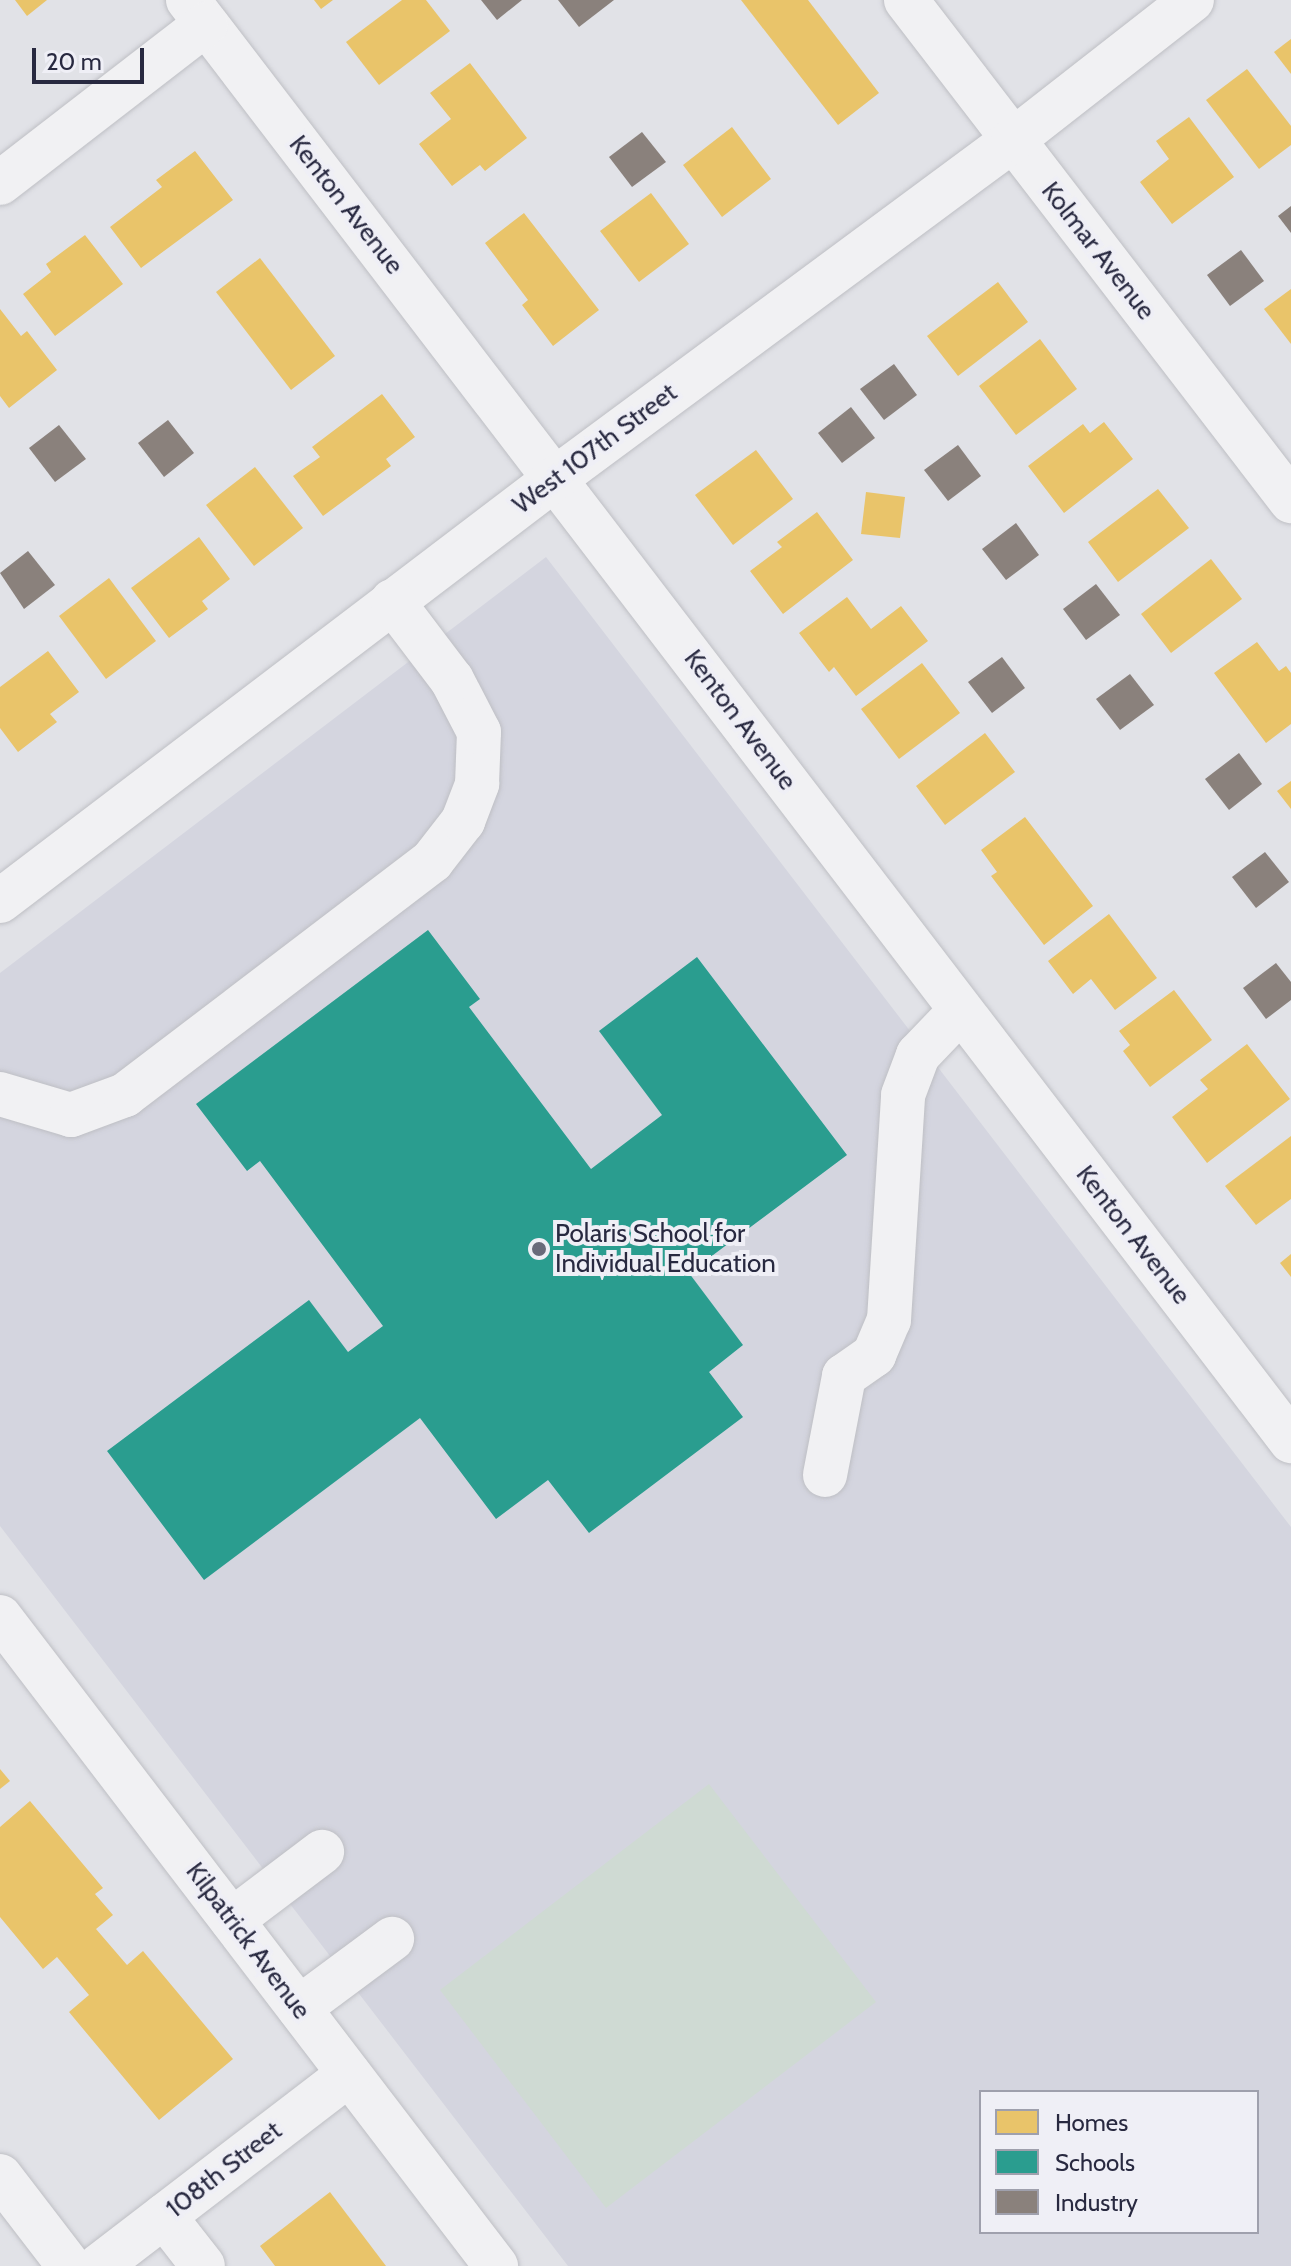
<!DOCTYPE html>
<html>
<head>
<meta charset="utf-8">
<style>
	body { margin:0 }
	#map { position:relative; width:1291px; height:2266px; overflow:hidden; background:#e1e2e7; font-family:Cabin,sans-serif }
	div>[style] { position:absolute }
	.built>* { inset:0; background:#d4d5df }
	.green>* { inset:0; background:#cfdad3 }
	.homes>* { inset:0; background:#e9c46a }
	.schools>* { inset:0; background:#2a9d8f }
	.industry>* { inset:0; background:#8a817c }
	.roads { filter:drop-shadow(0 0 2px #bebfc4) drop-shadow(0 0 2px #bebfc4) }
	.minor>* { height:44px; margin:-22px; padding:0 22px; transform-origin:22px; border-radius:22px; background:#f1f1f3 }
	.dots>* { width:22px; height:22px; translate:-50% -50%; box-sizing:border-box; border:4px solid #efeff6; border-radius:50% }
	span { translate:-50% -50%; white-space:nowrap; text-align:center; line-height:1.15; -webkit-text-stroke:8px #efeff6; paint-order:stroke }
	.street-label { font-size:26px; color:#282940 }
	.poi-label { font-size:26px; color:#282940 }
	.left { translate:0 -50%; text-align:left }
	.legend { position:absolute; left:979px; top:2090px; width:280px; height:144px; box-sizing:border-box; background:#efeff6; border:2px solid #9fa0ad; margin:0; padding:10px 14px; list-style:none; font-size:24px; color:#282940 }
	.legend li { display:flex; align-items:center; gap:16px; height:40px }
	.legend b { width:40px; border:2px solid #9fa0ad }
	.scale { position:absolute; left:32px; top:48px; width:112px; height:36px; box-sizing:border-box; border:4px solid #282940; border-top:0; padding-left:10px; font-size:24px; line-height:28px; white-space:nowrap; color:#282940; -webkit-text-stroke:6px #efeff6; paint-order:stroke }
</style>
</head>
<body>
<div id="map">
	<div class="built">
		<i style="clip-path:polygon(evenodd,546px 557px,1291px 1527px,1291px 2266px,568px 2266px,0 1526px,0 973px,546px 557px,981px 2092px,1257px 2092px,1257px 2232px,981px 2232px,981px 2092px)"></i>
	</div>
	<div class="green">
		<i style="clip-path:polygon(709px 1784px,876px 2002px,606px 2208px,440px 1990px)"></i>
	</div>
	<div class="homes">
		<i style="clip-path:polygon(15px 0,47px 0,27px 16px)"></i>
		<i style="clip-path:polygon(314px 0,333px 0,321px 9px)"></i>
		<i style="clip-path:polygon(402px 0,426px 0,450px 31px,379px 85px,346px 42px)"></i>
		<i style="clip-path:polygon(741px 0,808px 0,879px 93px,838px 125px)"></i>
		<i style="clip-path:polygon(1291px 39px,1291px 74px,1274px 52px)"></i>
		<i style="clip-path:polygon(470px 63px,527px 138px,485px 171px,480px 165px,452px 186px,419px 144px,451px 119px,430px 93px)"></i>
		<i style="clip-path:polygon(1247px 69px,1291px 126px,1291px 145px,1259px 169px,1206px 100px)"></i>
		<i style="clip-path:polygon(1189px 117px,1234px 177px,1172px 224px,1140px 182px,1169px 159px,1156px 141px)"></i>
		<i style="clip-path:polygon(732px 127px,771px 179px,722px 217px,683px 165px)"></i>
		<i style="clip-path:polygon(195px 151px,233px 200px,141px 268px,110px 227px,162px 187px,156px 180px)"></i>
		<i style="clip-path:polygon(651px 193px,689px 244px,639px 282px,600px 231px)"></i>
		<i style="clip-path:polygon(524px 213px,599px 310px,553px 346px,522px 305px,528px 300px,485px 243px)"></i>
		<i style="clip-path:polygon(85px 235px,123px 284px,55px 336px,23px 294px,51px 272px,46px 264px)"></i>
		<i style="clip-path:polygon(260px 258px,335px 356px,291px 390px,216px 292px)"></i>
		<i style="clip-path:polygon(998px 282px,1028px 322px,958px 376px,927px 336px)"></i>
		<i style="clip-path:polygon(1291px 289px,1291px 344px,1264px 309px)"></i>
		<i style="clip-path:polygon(0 309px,21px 336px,27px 331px,57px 370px,9px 408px,0 396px)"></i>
		<i style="clip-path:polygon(1040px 339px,1077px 389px,1016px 435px,979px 386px)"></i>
		<i style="clip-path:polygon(382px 394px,415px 437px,386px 459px,391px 466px,323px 516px,293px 476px,320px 457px,312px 447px)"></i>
		<i style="clip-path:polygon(1104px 422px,1133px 459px,1064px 513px,1028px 466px,1083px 424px,1090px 433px)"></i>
		<i style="clip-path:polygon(756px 450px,793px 499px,733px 545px,695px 495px)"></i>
		<i style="clip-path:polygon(255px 467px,303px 528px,254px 566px,206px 505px)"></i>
		<i style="clip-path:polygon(1158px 489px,1189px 528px,1118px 582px,1088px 542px)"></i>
		<i style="clip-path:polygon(866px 492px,905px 497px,900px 538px,861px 534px)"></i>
		<i style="clip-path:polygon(817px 512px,853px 560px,783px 614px,750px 571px,782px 547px,777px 542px)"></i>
		<i style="clip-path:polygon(199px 537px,230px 579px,202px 601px,208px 609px,169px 638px,131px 588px)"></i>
		<i style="clip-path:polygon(1211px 559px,1242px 599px,1171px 653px,1141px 614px)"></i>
		<i style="clip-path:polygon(109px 578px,156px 641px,106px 679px,59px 616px)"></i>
		<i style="clip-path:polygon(847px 597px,871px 629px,901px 606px,928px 641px,856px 696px,834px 667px,829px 672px,799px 633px)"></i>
		<i style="clip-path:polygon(1257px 642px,1279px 671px,1286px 666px,1291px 673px,1291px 724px,1266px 743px,1214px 673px)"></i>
		<i style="clip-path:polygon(48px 651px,79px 692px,50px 714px,57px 722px,18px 752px,0 728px,0 687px)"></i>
		<i style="clip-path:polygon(922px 663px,960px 713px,899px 759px,861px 709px)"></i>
		<i style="clip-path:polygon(985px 733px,1015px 772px,945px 825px,916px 786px)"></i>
		<i style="clip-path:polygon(1291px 781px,1291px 809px,1277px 791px)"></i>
		<i style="clip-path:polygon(1025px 817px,1093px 906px,1044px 945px,991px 876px,997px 872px,981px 850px)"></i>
		<i style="clip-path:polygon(1109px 914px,1157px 978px,1115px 1010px,1091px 979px,1073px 994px,1048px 961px)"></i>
		<i style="clip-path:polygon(1174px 990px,1212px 1040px,1150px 1087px,1123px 1051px,1130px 1045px,1119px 1031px)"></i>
		<i style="clip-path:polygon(1247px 1044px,1290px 1099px,1207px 1163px,1172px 1117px,1208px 1089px,1200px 1080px)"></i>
		<i style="clip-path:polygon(1291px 1136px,1291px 1199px,1256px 1225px,1225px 1186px)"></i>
		<i style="clip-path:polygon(1291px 1254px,1291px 1277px,1280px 1263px)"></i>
		<i style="clip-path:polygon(0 1769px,10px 1781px,0 1789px)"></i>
		<i style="clip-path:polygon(30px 1801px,103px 1888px,95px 1894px,113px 1915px,96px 1929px,127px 1965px,143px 1951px,233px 2059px,159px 2120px,69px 2012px,89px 1995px,57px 1957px,43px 1969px,0 1917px,0 1827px)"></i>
		<i style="clip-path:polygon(330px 2192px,386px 2266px,275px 2266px,260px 2246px)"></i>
	</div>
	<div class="schools">
		<i style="clip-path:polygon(428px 930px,480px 999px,469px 1007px,591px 1169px,662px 1115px,599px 1031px,697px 957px,847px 1155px,689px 1273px,743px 1345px,709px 1372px,743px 1417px,589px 1533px,548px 1480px,496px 1519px,420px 1418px,204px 1580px,107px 1451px,309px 1300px,348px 1352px,383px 1326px,260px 1161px,247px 1171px,196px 1104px)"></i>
	</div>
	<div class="industry">
		<i style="clip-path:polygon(481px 0,522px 0,497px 20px)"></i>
		<i style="clip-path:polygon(558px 0,614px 0,579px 27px)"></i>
		<i style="clip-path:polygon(642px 132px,666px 162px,632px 187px,609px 157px)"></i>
		<i style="clip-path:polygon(1291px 206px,1291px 233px,1278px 216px)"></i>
		<i style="clip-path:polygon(1241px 250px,1264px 281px,1230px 306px,1207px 275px)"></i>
		<i style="clip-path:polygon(894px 364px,917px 395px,884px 420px,860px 389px)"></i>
		<i style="clip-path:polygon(851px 407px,875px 438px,842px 463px,818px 433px)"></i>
		<i style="clip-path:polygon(168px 420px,194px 453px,164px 477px,138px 443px)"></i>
		<i style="clip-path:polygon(59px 425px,86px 459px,55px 482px,29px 448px)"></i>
		<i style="clip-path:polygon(958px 445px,981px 476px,948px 501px,924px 470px)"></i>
		<i style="clip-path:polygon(1016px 523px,1039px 555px,1006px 580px,982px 549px)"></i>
		<i style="clip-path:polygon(28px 551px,55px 585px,24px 609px,0 573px)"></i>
		<i style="clip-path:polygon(1096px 584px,1120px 615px,1086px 640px,1063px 609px)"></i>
		<i style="clip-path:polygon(1002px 657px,1025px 688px,992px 713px,968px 682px)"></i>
		<i style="clip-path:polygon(1130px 674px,1154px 705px,1120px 730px,1096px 699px)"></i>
		<i style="clip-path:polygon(1239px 753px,1262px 784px,1229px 810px,1205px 779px)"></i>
		<i style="clip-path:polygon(1265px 852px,1289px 882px,1256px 908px,1232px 877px)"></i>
		<i style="clip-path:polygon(1276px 963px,1291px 982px,1291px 1000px,1266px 1019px,1243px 988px)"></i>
	</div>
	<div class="roads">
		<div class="minor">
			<i style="left:188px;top:0;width:1815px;rotate:52.57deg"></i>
			<i style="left:906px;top:0;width:632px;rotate:52.46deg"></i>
			<i style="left:0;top:183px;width:260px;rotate:-37.7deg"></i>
			<i style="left:0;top:901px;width:699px;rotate:-37.26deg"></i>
			<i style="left:556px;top:478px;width:568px;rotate:-36.49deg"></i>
			<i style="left:1013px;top:140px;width:227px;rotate:-38deg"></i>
			<i style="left:0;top:1094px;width:74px;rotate:16.5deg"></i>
			<i style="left:71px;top:1115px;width:58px;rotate:-20.3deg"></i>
			<i style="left:125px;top:1095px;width:386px;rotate:-37.3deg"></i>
			<i style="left:432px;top:861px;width:51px;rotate:-52.2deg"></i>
			<i style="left:463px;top:821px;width:40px;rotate:-69deg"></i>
			<i style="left:477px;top:784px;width:52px;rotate:-87.8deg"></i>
			<i style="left:479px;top:732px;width:59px;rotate:-117.4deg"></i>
			<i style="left:452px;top:680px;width:99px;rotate:-127.2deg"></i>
			<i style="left:825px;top:1475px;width:101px;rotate:-79.1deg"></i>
			<i style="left:844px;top:1376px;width:37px;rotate:-35deg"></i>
			<i style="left:874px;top:1355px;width:38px;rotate:-67deg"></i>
			<i style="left:889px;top:1320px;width:225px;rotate:-86.4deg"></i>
			<i style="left:903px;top:1095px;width:43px;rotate:-69.4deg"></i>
			<i style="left:918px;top:1055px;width:61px;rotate:-46.3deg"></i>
			<i style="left:0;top:1617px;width:817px;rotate:52.61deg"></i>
			<i style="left:232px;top:1920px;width:113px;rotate:-37.1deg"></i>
			<i style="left:299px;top:2008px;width:116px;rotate:-36.6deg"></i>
			<i style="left:0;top:2176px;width:113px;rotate:52.5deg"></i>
			<i style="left:164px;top:2216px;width:63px;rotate:52deg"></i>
			<i style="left:99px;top:2266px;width:315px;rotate:-37.5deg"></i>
		</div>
	</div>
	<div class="dots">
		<i style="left:539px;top:1249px;background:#696a7a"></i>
	</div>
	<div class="street-label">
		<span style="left:346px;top:205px;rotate:52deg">Kenton Avenue</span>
		<span style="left:1098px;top:251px;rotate:52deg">Kolmar Avenue</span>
		<span style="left:595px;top:449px;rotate:-37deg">West 107th Street</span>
		<span style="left:740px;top:720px;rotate:53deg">Kenton Avenue</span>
		<span style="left:1133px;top:1235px;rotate:52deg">Kenton Avenue</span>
		<span style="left:248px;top:1941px;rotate:53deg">Kilpatrick Avenue</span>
		<span style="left:224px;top:2170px;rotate:-38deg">108th Street</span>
	</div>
	<div class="poi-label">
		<span class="left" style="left:555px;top:1249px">Polaris School for<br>Individual Education</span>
	</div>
	<ul class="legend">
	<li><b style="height:22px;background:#e9c46a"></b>Homes</li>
	<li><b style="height:22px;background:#2a9d8f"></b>Schools</li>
	<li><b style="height:22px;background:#8a817c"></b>Industry</li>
	</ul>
	<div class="scale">20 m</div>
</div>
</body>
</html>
